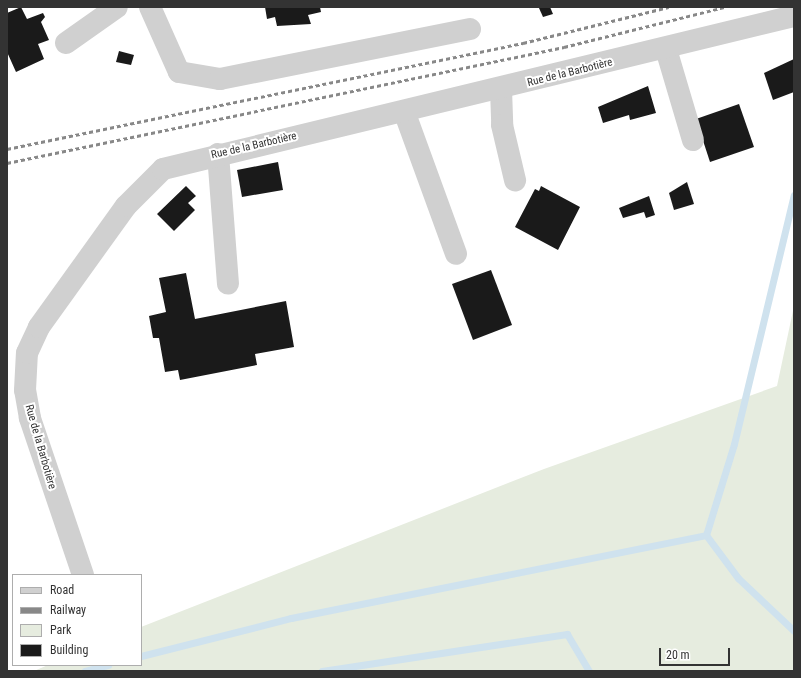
<!DOCTYPE html>
<html>
<head>
<meta charset="utf-8">
<style>
	body { margin:0 }
	#map { position:relative; width:801px; height:678px; overflow:hidden; background:#fff; font-family:"Roboto Condensed",sans-serif }
	div>[style] { position:absolute }
	.green>* { inset:0; background:#e6ecdf }
	.stream>* { height:7px; margin:-3.5px; padding:0 3.5px; transform-origin:3.5px; border-radius:3.5px; background:#cfe2ee }
	.building>* { inset:0; background:#1a1a1a }
	.minor>* { height:22px; margin:-11px; padding:0 11px; transform-origin:11px; border-radius:11px; background:#d0d0d0 }
	.rail>* { height:3px; margin-top:-1.5px; transform-origin:0; background:repeating-linear-gradient(90deg,#888 0 4px,transparent 0 7px) }
	span { translate:-50% -50%; white-space:nowrap; text-align:center; line-height:1.15; -webkit-text-stroke:4px #fff; paint-order:stroke }
	.street-label { font-size:11px; color:#333 }
	.frame { position:absolute; inset:0; border:8px solid #333; pointer-events:none }
	.legend { position:absolute; left:12px; top:574px; width:130px; height:92px; box-sizing:border-box; background:#fff; border:1px solid #adadad; margin:0; padding:5px 7px; list-style:none; font-size:12px; color:#333 }
	.legend li { display:flex; align-items:center; gap:8px; height:20px }
	.legend b { width:20px; border:1px solid #adadad }
	.scale { position:absolute; left:659px; top:648px; width:71px; height:18px; box-sizing:border-box; border:2px solid #333; border-top:0; padding-left:5px; font-size:12px; line-height:14px; white-space:nowrap; color:#333; -webkit-text-stroke:3px #fff; paint-order:stroke }
</style>
</head>
<body>
<div id="map">
	<div class="green">
		<i style="clip-path:polygon(794px 306px,794px 671px,34px 671px,48px 665px,141px 665px,141px 627px,544px 469px,777px 386px)"></i>
	</div>
	<div class="stream">
		<i style="left:706px;top:535px;width:95px;rotate:-72.9deg"></i>
		<i style="left:734px;top:444px;width:256px;rotate:-76.5deg"></i>
		<i style="left:706px;top:535px;width:54px;rotate:53.3deg"></i>
		<i style="left:738px;top:578px;width:77px;rotate:43.4deg"></i>
		<i style="left:141px;top:656px;width:155px;rotate:-14.2deg"></i>
		<i style="left:291px;top:618px;width:423px;rotate:-11.3deg"></i>
		<i style="left:85px;top:671px;width:24px;rotate:-15deg"></i>
		<i style="left:322px;top:671px;width:248px;rotate:-8.6deg"></i>
		<i style="left:567px;top:634px;width:43px;rotate:59.3deg"></i>
	</div>
	<div class="building">
		<i style="clip-path:polygon(21px 7px,27px 19px,43px 13px,45px 17px,41px 22px,49px 40px,38px 44px,44px 59px,16px 72px,7px 52px,7px 13px)"></i>
		<i style="clip-path:polygon(265px 7px,320px 7px,321px 12px,308px 15px,311px 24px,277px 26px,275px 17px,267px 19px)"></i>
		<i style="clip-path:polygon(550px 7px,553px 14px,543px 17px,539px 8px)"></i>
		<i style="clip-path:polygon(119px 51px,134px 55px,131px 65px,116px 62px)"></i>
		<i style="clip-path:polygon(794px 59px,794px 92px,773px 100px,764px 73px)"></i>
		<i style="clip-path:polygon(648px 86px,656px 113px,630px 120px,629px 115px,603px 123px,598px 107px)"></i>
		<i style="clip-path:polygon(739px 104px,754px 147px,710px 162px,696px 119px)"></i>
		<i style="clip-path:polygon(278px 162px,283px 190px,242px 197px,237px 170px)"></i>
		<i style="clip-path:polygon(687px 182px,694px 204px,674px 210px,669px 193px)"></i>
		<i style="clip-path:polygon(186px 186px,196px 196px,188px 203px,195px 210px,174px 231px,157px 214px)"></i>
		<i style="clip-path:polygon(541px 186px,580px 207px,558px 250px,515px 227px,535px 189px,539px 191px)"></i>
		<i style="clip-path:polygon(649px 196px,655px 215px,646px 218px,644px 212px,623px 218px,619px 208px)"></i>
		<i style="clip-path:polygon(491px 270px,512px 325px,473px 340px,452px 284px)"></i>
		<i style="clip-path:polygon(186px 273px,195px 319px,286px 301px,294px 347px,255px 354px,257px 365px,180px 380px,178px 370px,165px 372px,159px 338px,153px 338px,149px 316px,166px 312px,159px 278px)"></i>
	</div>
	<div class="minor">
		<i style="left:150px;top:7px;width:71px;rotate:66deg"></i>
		<i style="left:179px;top:72px;width:42px;rotate:9.7deg"></i>
		<i style="left:220px;top:79px;width:255px;rotate:-11.3deg"></i>
		<i style="left:66px;top:43px;width:62px;rotate:-35.2deg"></i>
		<i style="left:666px;top:49px;width:95px;rotate:73.5deg"></i>
		<i style="left:501px;top:89px;width:36px;rotate:88deg"></i>
		<i style="left:502px;top:125px;width:57px;rotate:76.7deg"></i>
		<i style="left:404px;top:111px;width:152px;rotate:70deg"></i>
		<i style="left:218px;top:154px;width:130px;rotate:85.6deg"></i>
		<i style="left:83px;top:575px;width:166px;rotate:-108.7deg"></i>
		<i style="left:30px;top:418px;width:28px;rotate:-100deg"></i>
		<i style="left:25px;top:390px;width:37px;rotate:-87deg"></i>
		<i style="left:27px;top:353px;width:29px;rotate:-65deg"></i>
		<i style="left:39px;top:327px;width:149px;rotate:-54.3deg"></i>
		<i style="left:126px;top:206px;width:52px;rotate:-45deg"></i>
		<i style="left:163px;top:169px;width:649px;rotate:-13.63deg"></i>
	</div>
	<div class="rail">
		<i style="left:7px;top:149px;width:527px;rotate:-11.61deg"></i>
		<i style="left:523px;top:43px;width:150px;rotate:-13.9deg"></i>
		<i style="left:7px;top:163px;width:569px;rotate:-11.76deg"></i>
		<i style="left:564px;top:47px;width:165px;rotate:-14deg"></i>
	</div>
	<div class="street-label">
		<span style="left:570px;top:73px;rotate:-14deg">Rue de la Barbotière</span>
		<span style="left:254px;top:146px;rotate:-13deg">Rue de la Barbotière</span>
		<span style="left:40px;top:447px;rotate:74deg">Rue de la Barbotière</span>
	</div>
	<div class="frame"></div>
	<ul class="legend">
	<li><b style="height:5px;background:#d0d0d0"></b>Road</li>
	<li><b style="height:5px;background:#888"></b>Railway</li>
	<li><b style="height:11px;background:#e6ecdf"></b>Park</li>
	<li><b style="height:11px;background:#1a1a1a"></b>Building</li>
	</ul>
	<div class="scale">20 m</div>
</div>
</body>
</html>
